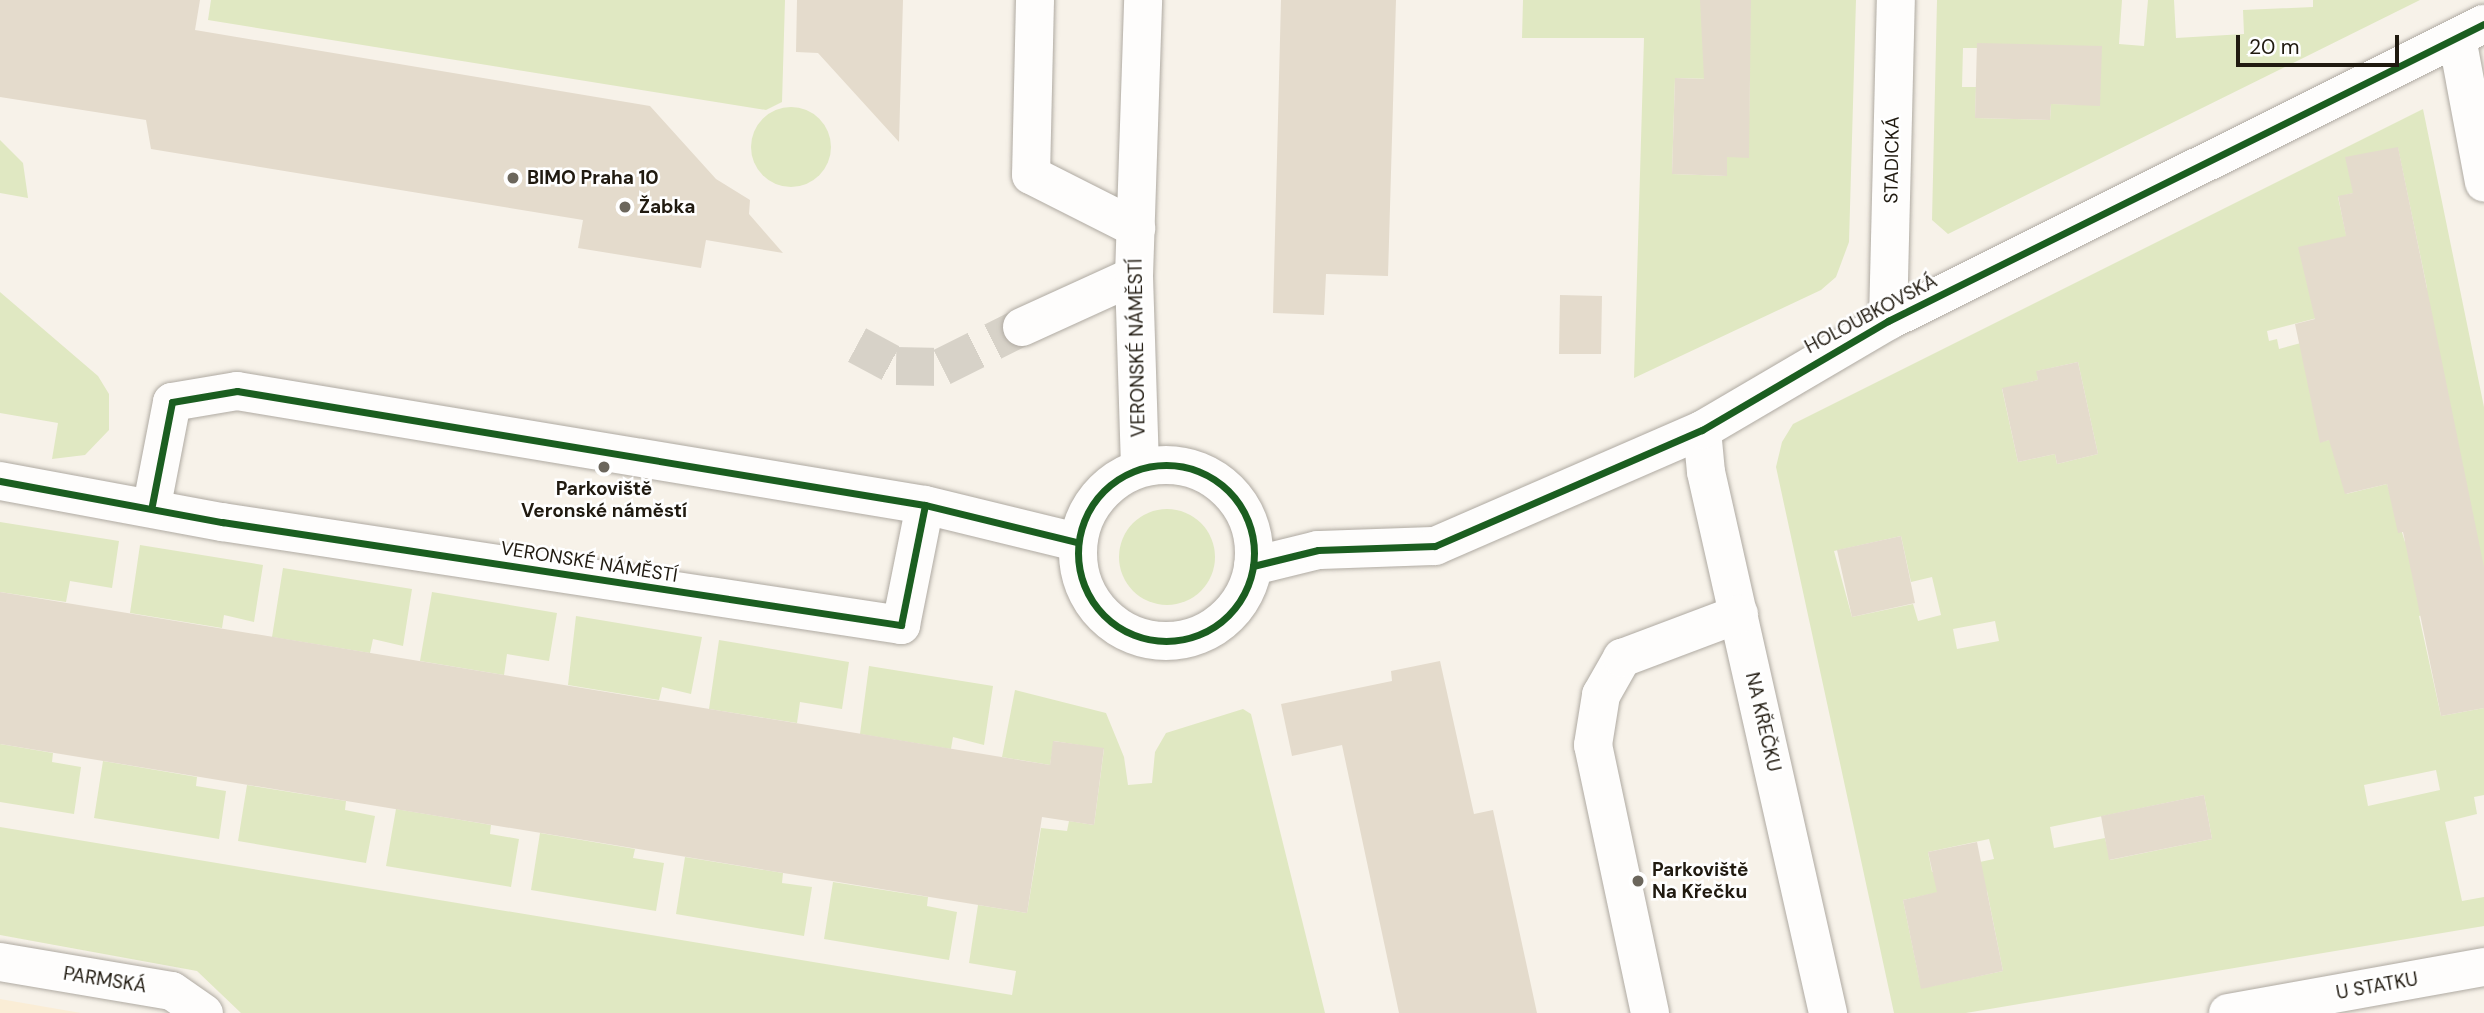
<!DOCTYPE html>
<html>
<head>
<meta charset="utf-8">
<style>
	body { margin:0 }
	#map { position:relative; width:2484px; height:1013px; overflow:hidden; background:#f7f2e9; font-family:"DM Sans",sans-serif }
	div>[style] { position:absolute }
	.built>* { inset:0; background:#faedd6 }
	.green>* { inset:0; background:#e0e8c2 }
	.round { border-radius:50% }
	.building>* { inset:0; background:#e4dbcc }
	.minor-tunnel>* { height:38px; margin-top:-19px; transform-origin:0; background:repeating-linear-gradient(90deg,#d7d2c8 0 38px,transparent 0 57px) }
	.roads { filter:drop-shadow(0 0 2px #afaaa2) drop-shadow(0 0 2px #afaaa2) }
	.minor>* { height:38px; margin:-19px; padding:0 19px; transform-origin:19px; border-radius:19px; background:#fefdfc }
	.minor>.ring { margin:-19px; padding:0; box-sizing:content-box; background:none; border:38px solid #fefdfc; border-radius:50% }
	.cycleway>* { height:7px; margin:-3.5px; padding:0 3.5px; transform-origin:3.5px; border-radius:3.5px; background:#1b5e20 }
	.cycleway>.ring { margin:-3.5px; padding:0; box-sizing:content-box; background:none; border:7px solid #1b5e20; border-radius:50% }
	.dots>* { width:19px; height:19px; translate:-50% -50%; box-sizing:border-box; border:4px solid #fff; border-radius:50% }
	span { translate:-50% -50%; white-space:nowrap; text-align:center; line-height:1.15; -webkit-text-stroke:5px #fff; paint-order:stroke }
	.street-label { font-size:19px; color:#201a10 }
	.poi-label { font-size:19px; color:#201a10; font-weight:700 }
	.left { translate:0 -50%; text-align:left }
	.scale { position:absolute; left:2236px; top:35px; width:163px; height:32px; box-sizing:border-box; border:4px solid #201a10; border-top:0; padding-left:9px; font-size:21px; line-height:24px; white-space:nowrap; color:#201a10; -webkit-text-stroke:5px #fff; paint-order:stroke }
</style>
</head>
<body>
<div id="map">
	<div class="built">
		<i style="clip-path:polygon(0 999px,81px 1013px,0 1013px)"></i>
	</div>
	<div class="green">
		<i style="clip-path:polygon(211px 0,785px 0,782px 102px,766px 110px,208px 20px)"></i>
		<i style="clip-path:polygon(evenodd,1523px 0,1856px 0,1849px 242px,1836px 277px,1821px 290px,1634px 378px,1644px 38px,1522px 38px,1523px 0,1675px 78px,1750px 80px,1748px 157px,1727px 157px,1727px 176px,1672px 174px,1675px 78px)"></i>
		<i style="clip-path:polygon(evenodd,1937px 0,2122px 0,2119px 44px,2144px 46px,2148px 0,2174px 0,2176px 38px,2244px 34px,2243px 10px,2313px 7px,2313px 0,2420px 0,1948px 234px,1932px 220px,1937px 0,1963px 48px,1977px 48px,2100px 105px,2051px 104px,2050px 120px,1975px 118px,1976px 87px,1962px 87px,1963px 48px)"></i>
		<i class="round" style="left:751px;top:107px;width:80px;height:80px"></i>
		<i style="clip-path:polygon(evenodd,2423px 109px,2484px 407px,2484px 602px,2419px 616px,2441px 716px,2484px 708px,2484px 795px,2474px 797px,2477px 814px,2445px 822px,2462px 901px,2484px 897px,2484px 926px,1966px 1013px,1894px 1013px,1776px 467px,1782px 442px,1793px 424px,2423px 109px,2398px 148px,2427px 288px,2375px 299px,2347px 239px,2338px 197px,2353px 193px,2398px 148px,2423px 109px,2317px 318px,2360px 327px,2279px 349px,2277px 339px,2269px 341px,2267px 331px,2317px 318px,2423px 109px,2078px 362px,2098px 454px,2057px 464px,2055px 454px,2018px 462px,2002px 389px,2038px 380px,2037px 371px,2078px 362px,2423px 109px,2335px 386px,2344px 436px,2321px 442px,2335px 386px,2423px 109px,2385px 464px,2415px 539px,2405px 542px,2387px 484px,2346px 494px,2385px 464px,2423px 109px,1901px 536px,1911px 582px,1932px 577px,1941px 615px,1918px 621px,1913px 604px,1852px 617px,1834px 551px,1901px 536px,2423px 109px,1995px 621px,1999px 641px,1957px 649px,1953px 629px,1995px 621px,2423px 109px,2436px 770px,2440px 790px,2368px 806px,2364px 785px,2436px 770px,2423px 109px,2204px 795px,2212px 839px,2110px 860px,2105px 838px,2054px 848px,2050px 827px,2204px 795px,2423px 109px,1989px 839px,1994px 859px,1932px 872px,1928px 852px,1989px 839px,2423px 109px,1977px 884px,1987px 891px,2003px 971px,1932px 986px,1919px 978px,1903px 900px,1977px 884px)"></i>
		<i style="clip-path:polygon(0 140px,23px 163px,28px 198px,0 193px)"></i>
		<i style="clip-path:polygon(0 292px,98px 376px,109px 394px,109px 430px,85px 455px,52px 459px,58px 423px,0 413px)"></i>
		<i class="round" style="left:1119px;top:509px;width:96px;height:96px"></i>
		<i style="clip-path:polygon(0 522px,119px 541px,112px 588px,70px 581px,66px 602px,0 592px)"></i>
		<i style="clip-path:polygon(140px 545px,263px 565px,254px 622px,224px 615px,222px 628px,130px 613px)"></i>
		<i style="clip-path:polygon(283px 568px,412px 589px,403px 646px,373px 639px,370px 653px,272px 637px)"></i>
		<i style="clip-path:polygon(432px 592px,557px 613px,549px 661px,507px 654px,504px 675px,420px 661px)"></i>
		<i style="clip-path:polygon(576px 616px,702px 637px,691px 694px,662px 687px,659px 700px,568px 685px)"></i>
		<i style="clip-path:polygon(719px 640px,849px 662px,842px 709px,800px 702px,797px 723px,709px 709px)"></i>
		<i style="clip-path:polygon(869px 666px,993px 686px,984px 745px,953px 737px,951px 749px,860px 734px)"></i>
		<i style="clip-path:polygon(1015px 690px,1106px 713px,1124px 757px,1128px 785px,1152px 783px,1155px 752px,1166px 733px,1243px 709px,1251px 714px,1325px 1013px,241px 1013px,197px 971px,0 935px,0 827px,1012px 995px,1016px 971px,969px 963px,978px 905px,1027px 913px,1041px 828px,1067px 831px,1069px 821px,1094px 825px,1104px 749px,1054px 741px,1050px 765px,1002px 757px)"></i>
		<i style="clip-path:polygon(0 744px,53px 753px,52px 762px,81px 767px,74px 814px,0 802px)"></i>
		<i style="clip-path:polygon(103px 761px,197px 777px,196px 786px,226px 791px,219px 839px,94px 818px)"></i>
		<i style="clip-path:polygon(247px 785px,346px 801px,345px 810px,375px 816px,366px 863px,238px 841px)"></i>
		<i style="clip-path:polygon(396px 809px,491px 825px,490px 834px,519px 839px,511px 887px,386px 866px)"></i>
		<i style="clip-path:polygon(540px 833px,635px 849px,633px 858px,664px 863px,656px 911px,531px 890px)"></i>
		<i style="clip-path:polygon(685px 857px,783px 873px,782px 883px,812px 887px,804px 936px,676px 914px)"></i>
		<i style="clip-path:polygon(833px 882px,928px 897px,927px 906px,957px 912px,949px 960px,824px 939px)"></i>
	</div>
	<div class="building">
		<i style="clip-path:polygon(0 0,200px 0,195px 30px,650px 106px,716px 179px,750px 200px,749px 214px,783px 253px,706px 240px,701px 268px,578px 248px,583px 220px,151px 149px,146px 120px,0 97px)"></i>
		<i style="clip-path:polygon(797px 0,903px 0,899px 142px,818px 53px,796px 52px)"></i>
		<i style="clip-path:polygon(1281px 0,1396px 0,1388px 276px,1326px 274px,1324px 315px,1273px 313px)"></i>
		<i style="clip-path:polygon(1700px 0,1751px 0,1749px 158px,1727px 157px,1727px 176px,1672px 174px,1675px 78px,1704px 79px)"></i>
		<i style="clip-path:polygon(1977px 43px,2102px 46px,2100px 106px,2051px 104px,2050px 120px,1975px 118px)"></i>
		<i style="clip-path:polygon(2398px 147px,2484px 567px,2484px 708px,2441px 716px,2403px 532px,2398px 533px,2387px 484px,2345px 494px,2329px 440px,2320px 443px,2295px 324px,2315px 319px,2298px 247px,2346px 236px,2338px 196px,2353px 193px,2345px 157px)"></i>
		<i style="clip-path:polygon(1560px 295px,1602px 296px,1601px 354px,1559px 354px)"></i>
		<i style="clip-path:polygon(2078px 362px,2098px 454px,2057px 464px,2055px 454px,2018px 462px,2002px 388px,2038px 380px,2036px 371px)"></i>
		<i style="clip-path:polygon(1901px 536px,1915px 603px,1852px 617px,1837px 550px)"></i>
		<i style="clip-path:polygon(0 592px,1050px 765px,1053px 741px,1104px 748px,1094px 825px,1042px 817px,1027px 913px,0 744px)"></i>
		<i style="clip-path:polygon(1440px 661px,1474px 814px,1493px 810px,1537px 1013px,1399px 1013px,1342px 745px,1292px 756px,1281px 704px,1392px 681px,1391px 671px)"></i>
		<i style="clip-path:polygon(2204px 795px,2212px 839px,2109px 860px,2101px 816px)"></i>
		<i style="clip-path:polygon(1977px 842px,2003px 971px,1921px 989px,1903px 900px,1937px 892px,1928px 852px)"></i>
	</div>
	<div class="minor-tunnel">
		<i style="left:857px;top:345px;width:44px;rotate:28.3deg"></i>
		<i style="left:896px;top:366px;width:46px;rotate:1.2deg"></i>
		<i style="left:942px;top:367px;width:89px;rotate:-26.6deg"></i>
	</div>
	<div class="roads">
		<div class="minor">
			<i style="left:1035px;top:0;width:175px;rotate:91.3deg"></i>
			<i style="left:1031px;top:175px;width:118px;rotate:26.8deg"></i>
			<i style="left:2457px;top:38px;width:147px;rotate:79.4deg"></i>
			<i style="left:1888px;top:321px;width:321px;rotate:-88.6deg"></i>
			<i style="left:1022px;top:327px;width:123px;rotate:-24.5deg"></i>
			<i style="left:1702px;top:430px;width:42px;rotate:84.6deg"></i>
			<i style="left:1706px;top:472px;width:555px;rotate:77.29deg"></i>
			<i class="ring" style="left:1078px;top:465px;width:138px;height:138px"></i>
			<i style="left:1140px;top:467px;width:191px;rotate:-91.8deg"></i>
			<i style="left:1134px;top:276px;width:276px;rotate:-88.1deg"></i>
			<i style="left:0;top:481px;width:226px;rotate:10.5deg"></i>
			<i style="left:222px;top:522px;width:687px;rotate:8.63deg"></i>
			<i style="left:901px;top:625px;width:122px;rotate:-78.7deg"></i>
			<i style="left:152px;top:505px;width:105px;rotate:-79deg"></i>
			<i style="left:172px;top:402px;width:66px;rotate:-9.6deg"></i>
			<i style="left:237px;top:391px;width:697px;rotate:9.41deg"></i>
			<i style="left:925px;top:505px;width:156px;rotate:13.7deg"></i>
			<i style="left:1253px;top:566px;width:67px;rotate:-13.8deg"></i>
			<i style="left:1318px;top:550px;width:117px;rotate:-2deg"></i>
			<i style="left:1435px;top:546px;width:291px;rotate:-23.5deg"></i>
			<i style="left:1702px;top:430px;width:216px;rotate:-30.4deg"></i>
			<i style="left:1888px;top:321px;width:666px;rotate:-26.49deg"></i>
			<i style="left:0;top:962px;width:174px;rotate:9.6deg"></i>
			<i style="left:172px;top:991px;width:39px;rotate:35deg"></i>
			<i style="left:1650px;top:1013px;width:274px;rotate:-102deg"></i>
			<i style="left:1593px;top:745px;width:51px;rotate:-80.9deg"></i>
			<i style="left:1601px;top:695px;width:43px;rotate:-60.4deg"></i>
			<i style="left:1622px;top:658px;width:125px;rotate:-20.6deg"></i>
			<i style="left:2228px;top:1013px;width:260px;rotate:-10.2deg"></i>
		</div>
	</div>
	<div class="cycleway">
		<i class="ring" style="left:1078px;top:465px;width:169px;height:169px"></i>
		<i style="left:0;top:481px;width:226px;rotate:10.5deg"></i>
		<i style="left:222px;top:522px;width:687px;rotate:8.63deg"></i>
		<i style="left:901px;top:625px;width:122px;rotate:-78.7deg"></i>
		<i style="left:152px;top:505px;width:105px;rotate:-79deg"></i>
		<i style="left:172px;top:402px;width:66px;rotate:-9.6deg"></i>
		<i style="left:237px;top:391px;width:697px;rotate:9.41deg"></i>
		<i style="left:925px;top:505px;width:156px;rotate:13.7deg"></i>
		<i style="left:1253px;top:566px;width:67px;rotate:-13.8deg"></i>
		<i style="left:1318px;top:550px;width:117px;rotate:-2deg"></i>
		<i style="left:1435px;top:546px;width:291px;rotate:-23.5deg"></i>
		<i style="left:1702px;top:430px;width:216px;rotate:-30.4deg"></i>
		<i style="left:1888px;top:321px;width:666px;rotate:-26.49deg"></i>
	</div>
	<div class="dots">
		<i style="left:513px;top:178px;background:#6b665c"></i>
		<i style="left:625px;top:207px;background:#6b665c"></i>
		<i style="left:604px;top:467px;background:#6b665c"></i>
		<i style="left:1638px;top:881px;background:#6b665c"></i>
	</div>
	<div class="street-label">
		<span style="left:1892px;top:160px;rotate:-89deg">STADICKÁ</span>
		<span style="left:1871px;top:314px;rotate:-28deg">HOLOUBKOVSKÁ</span>
		<span style="left:1137px;top:348px;rotate:-91deg">VERONSKÉ NÁMĚSTÍ</span>
		<span style="left:589px;top:562px;rotate:9deg">VERONSKÉ NÁMĚSTÍ</span>
		<span style="left:1763px;top:722px;rotate:77deg">NA KŘEČKU</span>
		<span style="left:105px;top:980px;rotate:9deg">PARMSKÁ</span>
		<span style="left:2377px;top:986px;rotate:-10deg">U STATKU</span>
	</div>
	<div class="poi-label">
		<span class="left" style="left:527px;top:178px">BIMO Praha 10</span>
		<span class="left" style="left:639px;top:207px">Žabka</span>
		<span style="left:604px;top:500px">Parkoviště<br>Veronské náměstí</span>
		<span class="left" style="left:1652px;top:881px">Parkoviště<br>Na Křečku</span>
	</div>
	<div class="scale">20 m</div>
</div>
</body>
</html>
